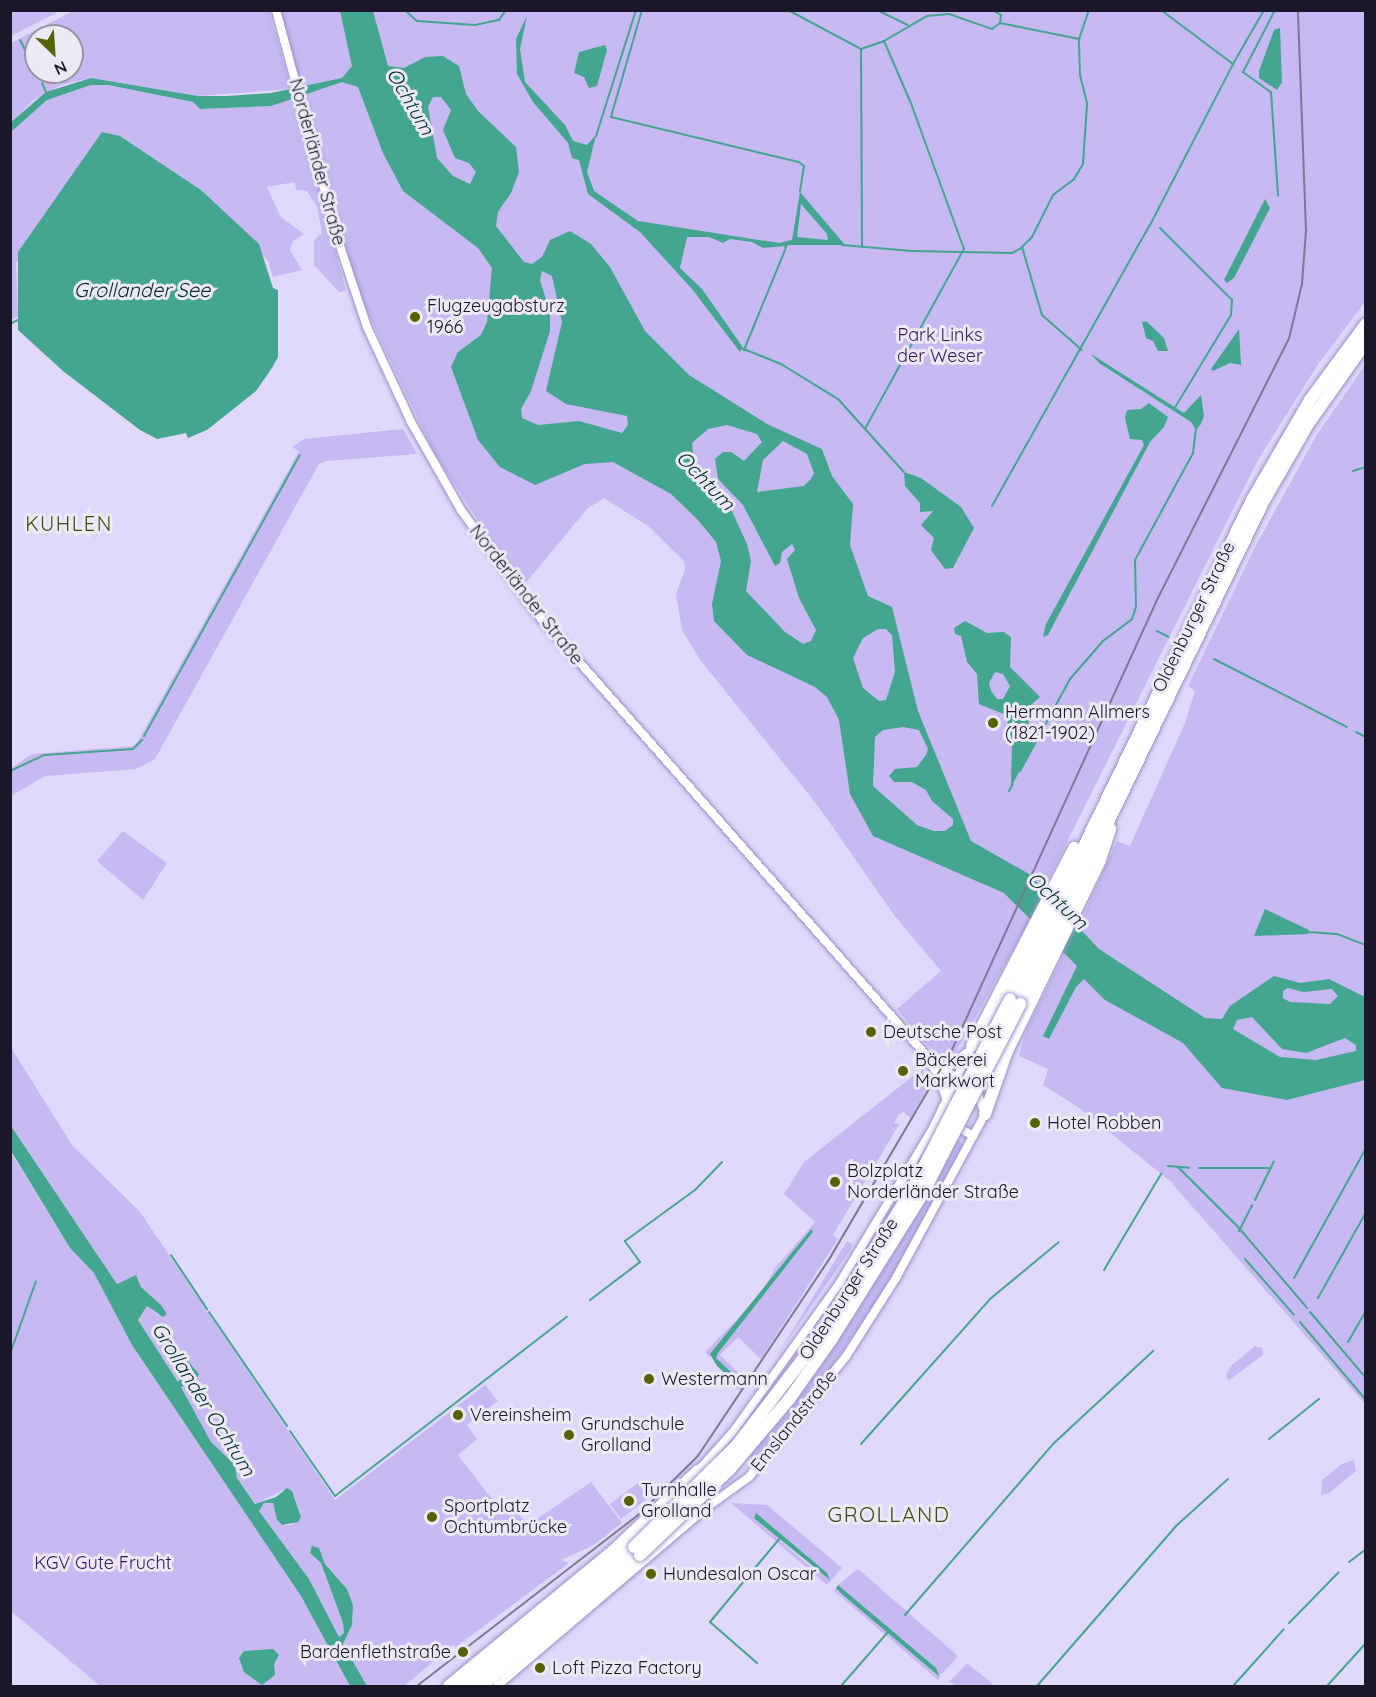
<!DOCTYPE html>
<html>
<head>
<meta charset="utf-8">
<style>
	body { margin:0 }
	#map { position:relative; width:1376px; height:1697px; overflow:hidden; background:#e1d9fc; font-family:Quicksand,sans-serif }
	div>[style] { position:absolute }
	.green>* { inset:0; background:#c7b9f2 }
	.water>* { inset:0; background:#44a691 }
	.stream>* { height:2px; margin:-1px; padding:0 1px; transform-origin:1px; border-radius:1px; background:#44a691 }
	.roads { filter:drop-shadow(0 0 2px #9f90c8) drop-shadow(0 0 2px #9f90c8) }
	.minor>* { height:8px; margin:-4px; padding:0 4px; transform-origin:4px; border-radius:4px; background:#fff }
	.highway>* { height:12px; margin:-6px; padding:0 6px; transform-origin:6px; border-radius:6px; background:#fff }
	.tram>* { height:1.5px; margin:-0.75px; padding:0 0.75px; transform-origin:0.75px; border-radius:0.75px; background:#7f7894 }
	.bridges { filter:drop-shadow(0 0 2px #9f90c8) drop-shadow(0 0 2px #9f90c8) }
	.highway-bridge>* { height:12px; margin:-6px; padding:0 6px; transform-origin:6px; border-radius:6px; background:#fff }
	.dots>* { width:16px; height:16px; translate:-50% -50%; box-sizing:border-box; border:3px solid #edeaf6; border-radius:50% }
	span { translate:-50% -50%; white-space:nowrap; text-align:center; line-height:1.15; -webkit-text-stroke:6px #edeaf6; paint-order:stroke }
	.street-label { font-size:18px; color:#1c162b }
	.poi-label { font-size:18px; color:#1c162b }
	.left { translate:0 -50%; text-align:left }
	.right { translate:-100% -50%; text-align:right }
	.park-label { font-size:18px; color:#351563 }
	.water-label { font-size:20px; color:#033229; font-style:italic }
	.neighbourhood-label { font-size:20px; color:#42490e; letter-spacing:1.5px }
	.quarter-label { font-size:21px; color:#42490e; letter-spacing:1.5px }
	.frame { position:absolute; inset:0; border:12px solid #1c162b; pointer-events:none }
	.north { position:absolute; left:24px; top:24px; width:60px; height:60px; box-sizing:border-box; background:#edeaf6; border:2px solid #9995a5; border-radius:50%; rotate:155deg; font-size:16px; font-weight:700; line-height:24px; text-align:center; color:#1c162b }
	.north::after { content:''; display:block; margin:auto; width:21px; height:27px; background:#576100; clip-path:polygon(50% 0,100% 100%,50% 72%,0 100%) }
</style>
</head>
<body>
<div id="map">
	<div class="green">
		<i style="clip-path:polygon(11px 10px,60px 10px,60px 11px,11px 36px)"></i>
		<i style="clip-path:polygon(evenodd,73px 11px,269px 11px,291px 89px,198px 96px,91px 78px,61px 85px,34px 100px,11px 122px,11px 43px,73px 11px,36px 36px,72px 36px,72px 72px,36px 72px,36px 36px)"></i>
		<i style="clip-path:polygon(280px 11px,1365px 11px,1365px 302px,1317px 366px,1258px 460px,1047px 882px,1082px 918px,1117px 841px,1130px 846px,1185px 723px,1195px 691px,1188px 686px,1255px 547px,1316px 436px,1365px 365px,1365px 1404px,1170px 1181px,1078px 1107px,1043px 1085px,1048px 1069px,1019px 1056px,1026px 1031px,1062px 958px,1028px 923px,952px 1059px,944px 1058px,926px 1044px,897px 1009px,941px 971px,894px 915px,818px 806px,701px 661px,682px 630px,676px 594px,685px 570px,684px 561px,648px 526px,604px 498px,588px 508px,524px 585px,512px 572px,434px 453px,358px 292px)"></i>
		<i style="clip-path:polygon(91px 85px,108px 85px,193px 102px,200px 109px,271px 106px,294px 97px,346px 291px,339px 292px,314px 265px,314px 240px,322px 233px,317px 207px,307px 191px,296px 190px,295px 182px,267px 187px,281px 217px,304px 234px,293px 241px,290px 250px,302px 270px,273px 277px,268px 261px,201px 190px,120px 136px,16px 263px,18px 316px,11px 320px,10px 132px,47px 100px)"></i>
		<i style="clip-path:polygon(403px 429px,417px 454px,327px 461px,319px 464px,155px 759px,136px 769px,45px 776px,11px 796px,11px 768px,32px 754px,133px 746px,138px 741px,299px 451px,292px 447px,304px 439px)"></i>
		<i style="clip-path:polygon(123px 831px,167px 863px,143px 900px,97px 861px)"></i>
		<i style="clip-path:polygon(10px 1046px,72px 1145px,140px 1212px,335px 1500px,485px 1385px,498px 1401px,467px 1425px,477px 1439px,458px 1455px,492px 1499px,508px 1501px,528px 1525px,591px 1482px,622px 1523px,592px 1546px,561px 1560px,569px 1563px,456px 1647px,453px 1645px,404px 1686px,367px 1686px,343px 1644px,352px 1625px,353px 1605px,347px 1589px,325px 1564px,319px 1548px,314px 1557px,321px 1563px,343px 1623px,344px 1633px,339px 1637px,309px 1579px,259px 1511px,264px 1503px,273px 1503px,277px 1520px,282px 1525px,291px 1525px,301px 1517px,296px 1500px,283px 1490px,256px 1504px,237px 1478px,235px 1465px,211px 1442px,181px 1387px,192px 1380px,195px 1372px,192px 1365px,179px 1383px,138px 1320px,147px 1306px,159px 1316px,161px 1305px,141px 1287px,136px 1275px,117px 1284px,11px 1126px)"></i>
		<i style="clip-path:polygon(922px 1069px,930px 1084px,911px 1118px,903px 1112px,898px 1115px,894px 1124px,900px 1123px,833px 1235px,838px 1239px,761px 1359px,738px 1337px,720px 1355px,747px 1381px,745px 1385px,716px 1358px,718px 1353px,813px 1232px,810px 1229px,754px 1303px,710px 1358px,742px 1388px,740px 1391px,705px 1352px,759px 1297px,775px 1268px,815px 1222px,784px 1194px,804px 1162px)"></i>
		<i style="clip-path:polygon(957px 1138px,964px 1146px,892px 1278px,818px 1387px,757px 1463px,748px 1455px,855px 1315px,934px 1187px)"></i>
		<i style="clip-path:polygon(10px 1151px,70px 1248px,94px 1273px,132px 1345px,301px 1596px,350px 1686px,100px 1686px,11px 1611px)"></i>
		<i style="clip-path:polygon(847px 1241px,852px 1244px,851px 1249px,779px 1353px)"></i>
		<i style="clip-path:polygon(1255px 1346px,1262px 1348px,1263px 1355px,1228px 1381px,1226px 1374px,1232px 1365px)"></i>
		<i style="clip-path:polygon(1354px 1460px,1356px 1471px,1329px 1493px,1321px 1495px,1322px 1480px,1342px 1464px)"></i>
		<i style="clip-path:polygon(638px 1483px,649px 1497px,621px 1519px,610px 1504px)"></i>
		<i style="clip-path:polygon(evenodd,731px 1503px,767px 1505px,842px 1568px,827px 1585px,731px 1503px,753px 1516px,764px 1519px,830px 1578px,807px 1564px,753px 1516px)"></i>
		<i style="clip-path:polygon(858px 1569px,958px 1656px,941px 1675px,838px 1585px)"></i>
		<i style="clip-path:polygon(836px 1588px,940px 1677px,938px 1680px,834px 1591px)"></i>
		<i style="clip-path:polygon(967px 1663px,995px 1686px,957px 1686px,949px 1682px)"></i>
	</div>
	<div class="water">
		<i style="clip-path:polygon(evenodd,340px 11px,373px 11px,388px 66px,404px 68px,425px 57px,443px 56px,459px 66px,466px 94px,478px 111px,516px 147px,519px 172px,511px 193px,498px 212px,496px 226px,524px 262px,532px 264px,542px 257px,550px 240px,570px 231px,591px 244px,610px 267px,645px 331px,689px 375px,769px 425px,822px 449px,832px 476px,853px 504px,850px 545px,868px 596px,892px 607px,918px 711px,971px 841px,1029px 874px,1099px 949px,1205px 1018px,1222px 1019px,1230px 1006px,1274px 976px,1300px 983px,1329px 979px,1365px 997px,1365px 1080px,1287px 1100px,1222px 1088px,1183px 1043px,1105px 1000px,1084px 979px,1076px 987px,1049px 1039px,1043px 1036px,1077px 966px,1004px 893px,873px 836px,850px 794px,839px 720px,827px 697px,815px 687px,747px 655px,714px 621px,712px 604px,721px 561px,716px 542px,697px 519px,671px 494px,613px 462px,585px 464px,535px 485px,500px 467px,478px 440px,451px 367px,458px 352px,481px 335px,487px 322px,492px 268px,478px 248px,403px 191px,383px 153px,358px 87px,342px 82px,271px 106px,200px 109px,193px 102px,108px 85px,91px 85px,47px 100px,11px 132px,11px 122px,46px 92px,91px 78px,198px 96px,227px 96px,271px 93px,342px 78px,352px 66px,340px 11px,433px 97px,441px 97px,451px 110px,443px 130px,455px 158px,469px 163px,476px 172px,470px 184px,453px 176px,437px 158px,428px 107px,433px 97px,340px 11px,542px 271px,552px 276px,562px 322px,546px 391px,566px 404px,627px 416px,628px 425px,622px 433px,579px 421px,538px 425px,522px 418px,521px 409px,531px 391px,550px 331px,550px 313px,540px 280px,542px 271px,340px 11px,727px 425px,757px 434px,762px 442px,744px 461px,731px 452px,723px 452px,715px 459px,718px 479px,743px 505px,775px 566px,780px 563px,782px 552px,792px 544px,795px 550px,787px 559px,799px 598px,816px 630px,811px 641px,803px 644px,785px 632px,746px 591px,751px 561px,747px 544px,730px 507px,694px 462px,692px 443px,708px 429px,727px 425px,340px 11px,783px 441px,807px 454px,814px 473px,811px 479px,804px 486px,757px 492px,763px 460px,783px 441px,340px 11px,878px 629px,886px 629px,892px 635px,895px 672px,886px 700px,879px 701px,863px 688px,853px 658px,863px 638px,878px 629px,340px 11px,903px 727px,919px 730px,928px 749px,926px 755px,917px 767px,895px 769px,889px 776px,894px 782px,912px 782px,926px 790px,932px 801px,953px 819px,953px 825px,945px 831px,934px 831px,917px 825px,873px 786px,875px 737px,883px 730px,903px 727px,340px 11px,1288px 988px,1303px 992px,1332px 989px,1338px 996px,1330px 1004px,1290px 1002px,1283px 998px,1283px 991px,1288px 988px,340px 11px,1252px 1017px,1282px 1049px,1306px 1053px,1345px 1038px,1356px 1045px,1356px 1051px,1316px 1060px,1280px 1057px,1233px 1029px,1237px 1020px,1252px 1017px)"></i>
		<i style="clip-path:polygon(evenodd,527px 16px,520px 49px,525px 82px,565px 125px,573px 141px,587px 145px,596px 135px,587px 172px,594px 191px,638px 221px,779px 243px,792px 240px,800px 192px,845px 245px,788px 245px,785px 251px,784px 246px,763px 248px,752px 242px,730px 239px,723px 243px,709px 237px,687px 237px,680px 268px,702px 289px,742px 346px,740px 352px,692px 289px,640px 232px,588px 194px,579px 160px,572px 158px,568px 143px,533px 102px,517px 74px,516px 39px,527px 16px,801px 204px,827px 234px,828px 240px,797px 237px,801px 204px)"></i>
		<i style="clip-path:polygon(1280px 28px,1282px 82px,1277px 90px,1259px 78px,1259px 71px,1274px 30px)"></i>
		<i style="clip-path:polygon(605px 45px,607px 50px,597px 86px,589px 88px,584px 77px,574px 73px,579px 52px)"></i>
		<i style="clip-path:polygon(102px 132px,120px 136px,201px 190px,259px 244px,273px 288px,278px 290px,278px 357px,272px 368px,256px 391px,207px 430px,188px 438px,186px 433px,157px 439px,140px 430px,63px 371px,18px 330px,18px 252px)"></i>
		<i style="clip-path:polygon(1265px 199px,1270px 208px,1234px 278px,1227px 283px,1224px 280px)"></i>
		<i style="clip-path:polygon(1146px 321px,1164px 338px,1168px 351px,1158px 351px,1153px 341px,1146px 338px,1142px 322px)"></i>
		<i style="clip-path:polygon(1239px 329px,1241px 365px,1230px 363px,1213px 371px,1211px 369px)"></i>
		<i style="clip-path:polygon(1091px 354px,1184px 413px,1201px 395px,1204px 416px,1201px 424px,1196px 430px,1191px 422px,1099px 363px)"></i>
		<i style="clip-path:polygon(1149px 403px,1168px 417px,1164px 427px,1150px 442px,1048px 635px,1043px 637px,1046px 624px,1144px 445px,1142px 440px,1130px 439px,1125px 418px,1127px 410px,1141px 409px)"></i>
		<i style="clip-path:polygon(904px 472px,921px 478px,961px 507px,974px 528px,953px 568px,945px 569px,931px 550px,934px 538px,921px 525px,933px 511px,920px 512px,920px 503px,905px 486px)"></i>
		<i style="clip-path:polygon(evenodd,965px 621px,987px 633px,1004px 632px,1011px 637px,1010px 667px,1040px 697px,1029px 707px,1028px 736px,1034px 744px,1011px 787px,1012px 741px,1006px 715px,979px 704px,977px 674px,967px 662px,961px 636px,955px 634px,954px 628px,965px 621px,995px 672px,1003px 674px,1010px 686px,1003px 699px,997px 699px,991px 691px,989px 683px,995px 672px)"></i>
		<i style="clip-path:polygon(1265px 909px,1309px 930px,1308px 934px,1254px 936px)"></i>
		<i style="clip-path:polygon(11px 1126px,117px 1284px,136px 1275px,141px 1287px,161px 1305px,167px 1314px,163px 1317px,147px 1306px,138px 1320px,178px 1382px,185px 1372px,179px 1364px,182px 1361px,187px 1360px,199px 1374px,196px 1380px,181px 1387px,211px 1442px,235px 1465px,237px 1478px,255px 1504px,276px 1497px,287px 1488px,292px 1491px,301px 1517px,298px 1522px,282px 1525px,277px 1520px,273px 1503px,264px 1503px,259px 1511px,309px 1579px,339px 1637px,344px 1633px,343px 1623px,321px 1563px,310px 1553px,312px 1546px,319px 1548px,325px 1564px,347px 1589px,353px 1605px,352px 1625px,343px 1644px,367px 1686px,350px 1686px,301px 1596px,132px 1345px,94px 1273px,70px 1248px,11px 1151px)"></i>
		<i style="clip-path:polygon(811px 1229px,813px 1232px,718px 1353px,716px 1358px,745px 1385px,742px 1388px,717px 1366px,710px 1354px)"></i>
		<i style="clip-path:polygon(756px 1513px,827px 1573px,830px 1580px,754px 1518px)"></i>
		<i style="clip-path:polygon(838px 1585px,936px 1668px,940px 1677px,843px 1595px,836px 1588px)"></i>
		<i style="clip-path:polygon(273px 1649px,279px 1655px,274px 1664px,275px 1675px,262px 1685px,244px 1672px,239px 1658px,244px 1651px)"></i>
	</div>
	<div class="stream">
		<i style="left:405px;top:10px;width:16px;rotate:43deg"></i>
		<i style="left:417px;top:21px;width:58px;rotate:3.9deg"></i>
		<i style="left:475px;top:25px;width:25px;rotate:-12deg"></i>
		<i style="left:499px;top:20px;width:12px;rotate:-55deg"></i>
		<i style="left:642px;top:10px;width:111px;rotate:106.2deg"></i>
		<i style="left:611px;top:117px;width:193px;rotate:13.5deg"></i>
		<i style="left:799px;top:162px;width:6px;rotate:39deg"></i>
		<i style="left:804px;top:166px;width:26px;rotate:99deg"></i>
		<i style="left:788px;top:10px;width:83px;rotate:28.1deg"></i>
		<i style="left:861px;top:49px;width:24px;rotate:-19deg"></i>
		<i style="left:884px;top:41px;width:50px;rotate:-30.2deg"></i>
		<i style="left:927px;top:16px;width:22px;rotate:-5deg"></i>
		<i style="left:949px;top:14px;width:46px;rotate:19.2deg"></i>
		<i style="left:992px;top:29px;width:10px;rotate:-37deg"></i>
		<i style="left:1000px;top:23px;width:81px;rotate:11.4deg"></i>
		<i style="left:877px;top:10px;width:34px;rotate:26deg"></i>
		<i style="left:992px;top:10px;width:10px;rotate:29deg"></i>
		<i style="left:1001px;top:15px;width:8px;rotate:97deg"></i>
		<i style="left:1275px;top:10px;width:70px;rotate:117.3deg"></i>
		<i style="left:1243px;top:72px;width:34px;rotate:36deg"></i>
		<i style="left:1271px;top:92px;width:104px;rotate:86.1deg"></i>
		<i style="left:20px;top:40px;width:36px;rotate:63deg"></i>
		<i style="left:861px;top:49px;width:197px;rotate:89.7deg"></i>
		<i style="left:1233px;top:64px;width:62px;rotate:-60.1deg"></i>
		<i style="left:42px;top:83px;width:12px;rotate:66deg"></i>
		<i style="left:596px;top:136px;width:132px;rotate:-72.4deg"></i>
		<i style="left:1160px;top:228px;width:102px;rotate:45deg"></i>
		<i style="left:1232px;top:300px;width:15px;rotate:94deg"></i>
		<i style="left:1231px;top:315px;width:110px;rotate:121.2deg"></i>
		<i style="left:842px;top:245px;width:70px;rotate:4.9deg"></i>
		<i style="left:912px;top:251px;width:100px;rotate:1.1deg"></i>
		<i style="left:1012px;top:253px;width:9px;rotate:-27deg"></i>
		<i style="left:1020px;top:249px;width:17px;rotate:-45deg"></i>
		<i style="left:1032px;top:237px;width:47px;rotate:-63.4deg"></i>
		<i style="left:1053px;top:195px;width:26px;rotate:-37deg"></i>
		<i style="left:1074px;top:179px;width:17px;rotate:-59deg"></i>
		<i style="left:1083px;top:164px;width:61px;rotate:-86.2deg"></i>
		<i style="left:1087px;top:103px;width:30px;rotate:-104deg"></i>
		<i style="left:1080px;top:74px;width:35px;rotate:-92deg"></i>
		<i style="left:1079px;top:39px;width:31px;rotate:-71deg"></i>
		<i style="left:1022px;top:247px;width:71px;rotate:73.6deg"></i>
		<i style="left:1042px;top:315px;width:53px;rotate:41.2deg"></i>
		<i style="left:10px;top:324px;width:9px;rotate:-27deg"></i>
		<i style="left:741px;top:348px;width:43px;rotate:21.8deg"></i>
		<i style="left:781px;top:364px;width:67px;rotate:31.6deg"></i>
		<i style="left:838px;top:399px;width:98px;rotate:47.9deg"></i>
		<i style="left:744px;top:350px;width:108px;rotate:-67.7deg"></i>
		<i style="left:866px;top:427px;width:203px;rotate:-61.2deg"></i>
		<i style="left:964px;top:249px;width:158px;rotate:-110deg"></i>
		<i style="left:910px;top:101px;width:65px;rotate:-113.4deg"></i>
		<i style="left:1353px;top:471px;width:14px;rotate:-17deg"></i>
		<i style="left:992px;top:506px;width:322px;rotate:-60.7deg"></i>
		<i style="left:1150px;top:225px;width:181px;rotate:-62.7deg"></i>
		<i style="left:1233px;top:64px;width:90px;rotate:-143.1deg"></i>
		<i style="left:1157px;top:631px;width:13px;rotate:27deg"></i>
		<i style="left:1214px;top:659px;width:149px;rotate:27.1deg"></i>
		<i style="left:1356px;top:732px;width:11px;rotate:27deg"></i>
		<i style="left:144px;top:736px;width:321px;rotate:-61deg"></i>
		<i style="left:10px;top:771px;width:38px;rotate:-25deg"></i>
		<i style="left:45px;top:755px;width:88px;rotate:-3.9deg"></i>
		<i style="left:133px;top:749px;width:13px;rotate:-45deg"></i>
		<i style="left:1020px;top:771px;width:105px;rotate:-61.5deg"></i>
		<i style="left:1070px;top:679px;width:50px;rotate:-49deg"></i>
		<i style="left:1103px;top:641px;width:36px;rotate:-37deg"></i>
		<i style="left:1132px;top:619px;width:13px;rotate:-72deg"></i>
		<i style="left:1136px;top:607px;width:47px;rotate:-91.2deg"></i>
		<i style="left:1135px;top:560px;width:122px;rotate:-61.5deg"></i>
		<i style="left:1193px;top:453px;width:25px;rotate:-83deg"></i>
		<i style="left:1009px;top:791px;width:8px;rotate:-60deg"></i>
		<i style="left:1308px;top:932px;width:29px;rotate:4deg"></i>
		<i style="left:1337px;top:934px;width:31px;rotate:21deg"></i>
		<i style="left:1168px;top:1166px;width:21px;rotate:5deg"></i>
		<i style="left:1178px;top:1167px;width:86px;rotate:45deg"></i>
		<i style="left:1239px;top:1228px;width:105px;rotate:49.6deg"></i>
		<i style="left:1199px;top:1168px;width:72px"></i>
		<i style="left:1255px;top:1200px;width:43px;rotate:-64deg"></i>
		<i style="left:1239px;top:1231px;width:29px;rotate:-63deg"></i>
		<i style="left:171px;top:1255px;width:65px;rotate:56.3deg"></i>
		<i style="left:1245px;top:1259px;width:74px;rotate:48.8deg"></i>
		<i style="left:1104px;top:1270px;width:112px;rotate:-59.3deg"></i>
		<i style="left:1294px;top:1278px;width:149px;rotate:-61deg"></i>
		<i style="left:1318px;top:1298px;width:98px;rotate:-60.8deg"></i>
		<i style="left:590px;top:1300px;width:63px;rotate:-37.2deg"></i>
		<i style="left:640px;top:1262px;width:26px;rotate:-126deg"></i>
		<i style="left:625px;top:1241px;width:87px;rotate:-36.1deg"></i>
		<i style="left:695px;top:1190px;width:39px;rotate:-46deg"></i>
		<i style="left:209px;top:1312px;width:138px;rotate:55.6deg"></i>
		<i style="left:1310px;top:1312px;width:87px;rotate:49.7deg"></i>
		<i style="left:1300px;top:1322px;width:102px;rotate:49.8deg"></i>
		<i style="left:1348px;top:1342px;width:36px;rotate:-60deg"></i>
		<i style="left:10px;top:1354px;width:77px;rotate:-70.4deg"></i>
		<i style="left:290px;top:1431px;width:79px;rotate:55.3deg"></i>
		<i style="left:335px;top:1496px;width:293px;rotate:-37.7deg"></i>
		<i style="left:1269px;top:1439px;width:64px;rotate:-38.7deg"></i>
		<i style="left:861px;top:1444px;width:194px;rotate:-48.3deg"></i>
		<i style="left:990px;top:1299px;width:89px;rotate:-39.6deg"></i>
		<i style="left:1349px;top:1562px;width:21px;rotate:-37deg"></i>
		<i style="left:905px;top:1615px;width:226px;rotate:-49.1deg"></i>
		<i style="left:1053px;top:1444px;width:137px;rotate:-42.9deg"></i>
		<i style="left:1289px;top:1623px;width:71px;rotate:-45.6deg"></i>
		<i style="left:757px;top:1663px;width:62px;rotate:-138.9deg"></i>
		<i style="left:710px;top:1622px;width:109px;rotate:-50.2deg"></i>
		<i style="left:841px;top:1686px;width:72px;rotate:-49deg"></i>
		<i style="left:1037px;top:1686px;width:212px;rotate:-49deg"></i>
		<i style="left:1176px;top:1526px;width:70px;rotate:-42.1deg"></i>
		<i style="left:1233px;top:1686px;width:76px;rotate:-48.2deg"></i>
		<i style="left:1327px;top:1686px;width:58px;rotate:-47.8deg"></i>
	</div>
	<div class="roads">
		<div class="minor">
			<i style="left:276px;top:10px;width:238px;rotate:74.9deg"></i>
			<i style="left:338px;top:240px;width:92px;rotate:71.6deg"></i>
			<i style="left:367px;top:327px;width:105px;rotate:65.1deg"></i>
			<i style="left:411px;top:422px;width:101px;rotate:60.4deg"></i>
			<i style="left:461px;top:510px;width:129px;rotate:53.8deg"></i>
			<i style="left:537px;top:614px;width:585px;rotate:48.6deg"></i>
			<i style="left:924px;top:1053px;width:27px;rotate:57deg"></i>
			<i style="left:939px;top:1076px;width:52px;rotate:72.3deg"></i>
			<i style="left:955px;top:1126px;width:21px;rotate:28deg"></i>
			<i style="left:945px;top:1070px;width:27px;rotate:-39deg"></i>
			<i style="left:698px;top:1471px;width:52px;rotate:-48.1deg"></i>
			<i style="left:733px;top:1432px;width:182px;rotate:-54.4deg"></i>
			<i style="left:839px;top:1284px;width:182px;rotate:-58.9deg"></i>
			<i style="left:933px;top:1128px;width:91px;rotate:-64.6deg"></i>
			<i style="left:497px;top:1686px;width:280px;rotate:-40.4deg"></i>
			<i style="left:710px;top:1505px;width:48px;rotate:-35.7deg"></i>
			<i style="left:749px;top:1477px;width:156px;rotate:-51.2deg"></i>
			<i style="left:847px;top:1355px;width:91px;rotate:-57.5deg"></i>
			<i style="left:896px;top:1278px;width:187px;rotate:-61.5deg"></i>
			<i style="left:985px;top:1114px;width:20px;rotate:-110deg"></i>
			<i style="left:978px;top:1095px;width:59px;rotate:-142.5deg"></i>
		</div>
		<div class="highway">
			<i style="left:1010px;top:999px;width:555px;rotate:-64.13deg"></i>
			<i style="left:1252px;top:500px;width:116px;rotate:-59.9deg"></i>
			<i style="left:1310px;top:400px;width:94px;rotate:-53.6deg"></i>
			<i style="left:1020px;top:1004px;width:558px;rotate:-64.17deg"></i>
			<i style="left:1263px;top:502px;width:90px;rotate:-60deg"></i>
			<i style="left:1308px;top:424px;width:100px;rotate:-54.7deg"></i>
			<i style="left:972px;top:1046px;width:223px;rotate:-62.7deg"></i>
			<i style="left:985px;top:1114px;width:67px;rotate:-70.8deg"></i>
			<i style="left:1007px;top:1051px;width:212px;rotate:-64deg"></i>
			<i style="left:1100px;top:860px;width:33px;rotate:-72deg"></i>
			<i style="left:449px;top:1686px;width:210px;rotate:-39.4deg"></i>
			<i style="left:611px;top:1553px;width:120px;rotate:-43.3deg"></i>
			<i style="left:465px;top:1686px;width:219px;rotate:-39.4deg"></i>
			<i style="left:481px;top:1686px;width:206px;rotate:-39.5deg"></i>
		</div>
	</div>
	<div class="tram">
		<i style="left:417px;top:1686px;width:279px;rotate:-37.7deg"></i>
		<i style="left:638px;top:1515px;width:84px;rotate:-44.5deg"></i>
		<i style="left:698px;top:1456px;width:238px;rotate:-56.3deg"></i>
		<i style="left:830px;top:1258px;width:241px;rotate:-59.6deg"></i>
		<i style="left:952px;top:1050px;width:494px;rotate:-65.5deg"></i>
		<i style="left:1157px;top:600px;width:292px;rotate:-63.2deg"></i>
		<i style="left:1289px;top:339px;width:57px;rotate:-76.7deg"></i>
		<i style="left:1302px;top:284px;width:53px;rotate:-85.7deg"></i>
		<i style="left:1306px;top:231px;width:221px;rotate:-92.1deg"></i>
	</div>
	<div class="bridges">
		<div class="highway-bridge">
			<i style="left:634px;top:1547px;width:145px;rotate:-44.7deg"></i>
			<i style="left:737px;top:1445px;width:141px;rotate:-52.5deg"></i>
			<i style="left:823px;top:1333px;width:171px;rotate:-58.2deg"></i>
			<i style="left:913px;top:1188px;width:212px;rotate:-62.8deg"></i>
			<i style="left:640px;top:1555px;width:123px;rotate:-43.7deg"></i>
			<i style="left:729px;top:1470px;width:94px;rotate:-49.7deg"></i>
			<i style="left:790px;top:1398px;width:71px;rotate:-54.7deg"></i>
			<i style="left:831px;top:1340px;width:171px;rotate:-57.9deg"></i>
			<i style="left:922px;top:1195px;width:215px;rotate:-62.8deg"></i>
		</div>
	</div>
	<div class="dots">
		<i style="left:415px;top:317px;background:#576100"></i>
		<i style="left:993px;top:723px;background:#576100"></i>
		<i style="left:871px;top:1032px;background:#576100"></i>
		<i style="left:903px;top:1071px;background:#576100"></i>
		<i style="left:1035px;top:1123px;background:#576100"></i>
		<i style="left:835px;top:1182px;background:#576100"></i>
		<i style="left:649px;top:1379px;background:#576100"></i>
		<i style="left:458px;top:1415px;background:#576100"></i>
		<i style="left:569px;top:1435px;background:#576100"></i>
		<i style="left:629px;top:1501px;background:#576100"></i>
		<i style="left:432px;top:1517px;background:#576100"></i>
		<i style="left:651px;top:1574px;background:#576100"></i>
		<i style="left:463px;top:1652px;background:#576100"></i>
		<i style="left:540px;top:1668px;background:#576100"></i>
	</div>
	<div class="street-label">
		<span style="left:317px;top:162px;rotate:75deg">Norderländer Straße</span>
		<span style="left:526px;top:595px;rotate:52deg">Norderländer Straße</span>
		<span style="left:1194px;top:617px;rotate:-64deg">Oldenburger Straße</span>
		<span style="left:849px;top:1289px;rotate:-57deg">Oldenburger Straße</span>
		<span style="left:794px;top:1421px;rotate:-51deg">Emslandstraße</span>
	</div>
	<div class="poi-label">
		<span class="left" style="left:427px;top:317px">Flugzeugabsturz<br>1966</span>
		<span class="left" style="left:1005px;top:723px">Hermann Allmers<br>(1821-1902)</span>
		<span class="left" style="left:883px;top:1032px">Deutsche Post</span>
		<span class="left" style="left:915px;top:1071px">Bäckerei<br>Markwort</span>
		<span class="left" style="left:1047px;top:1123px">Hotel Robben</span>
		<span class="left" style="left:847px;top:1182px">Bolzplatz<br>Norderländer Straße</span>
		<span class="left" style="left:661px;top:1379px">Westermann</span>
		<span class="left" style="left:470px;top:1415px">Vereinsheim</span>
		<span class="left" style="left:581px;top:1435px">Grundschule<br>Grolland</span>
		<span class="left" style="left:641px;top:1501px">Turnhalle<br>Grolland</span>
		<span class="left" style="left:444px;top:1517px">Sportplatz<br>Ochtumbrücke</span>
		<span class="left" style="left:663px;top:1574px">Hundesalon Oscar</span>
		<span class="right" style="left:451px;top:1652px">Bardenflethstraße</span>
		<span class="left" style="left:552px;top:1668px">Loft Pizza Factory</span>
	</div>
	<div class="park-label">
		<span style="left:940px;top:346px">Park Links<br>der Weser</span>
		<span style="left:103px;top:1563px">KGV Gute Frucht</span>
	</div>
	<div class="water-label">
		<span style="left:411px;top:101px;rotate:60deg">Ochtum</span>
		<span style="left:142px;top:289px">Grollander See</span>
		<span style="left:706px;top:480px;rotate:46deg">Ochtum</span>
		<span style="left:1058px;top:900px;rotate:43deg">Ochtum</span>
		<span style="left:204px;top:1399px;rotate:58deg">Grollander Ochtum</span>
	</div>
	<div class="neighbourhood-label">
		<span style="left:69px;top:523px">KUHLEN</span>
	</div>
	<div class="quarter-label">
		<span style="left:889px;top:1514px">GROLLAND</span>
	</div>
	<div class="frame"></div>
	<div class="north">N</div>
</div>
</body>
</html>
